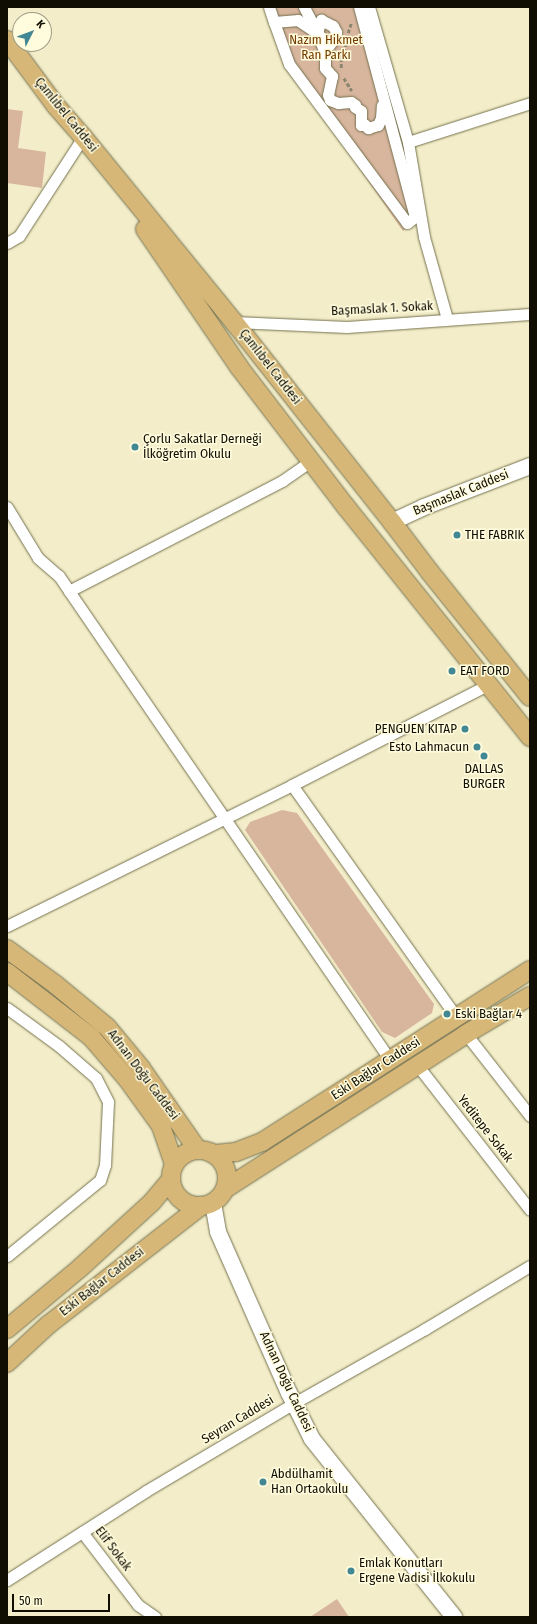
<!DOCTYPE html>
<html>
<head>
<meta charset="utf-8">
<style>
	body { margin:0 }
	#map { position:relative; width:537px; height:1624px; overflow:hidden; background:#f3eec9; font-family:"Fira Sans Condensed",sans-serif }
	div>[style] { position:absolute }
	.green>* { inset:0; background:#d8b69e }
	.path>* { height:2.5px; margin-top:-1.25px; transform-origin:0; background:repeating-linear-gradient(90deg,#8b876e 0 4px,transparent 0 6px) }
	.roads { filter:drop-shadow(0 0 1px #75714f) drop-shadow(0 0 1px #75714f) }
	.street>* { height:11px; margin:-5.5px; padding:0 5.5px; transform-origin:5.5px; border-radius:5.5px; background:#fff }
	.secondary>* { height:16px; margin:-8px; padding:0 8px; transform-origin:8px; border-radius:8px; background:#fff }
	.primary>* { height:18px; margin:-9px; padding:0 9px; transform-origin:9px; border-radius:9px; background:#d6b778 }
	.primary>.ring { margin:-9px; padding:0; box-sizing:content-box; background:none; border:18px solid #d6b778; border-radius:50% }
	.dots>* { width:11px; height:11px; translate:-50% -50%; box-sizing:border-box; border:2px solid #fffbdd; border-radius:50% }
	span { translate:-50% -50%; white-space:nowrap; text-align:center; line-height:1.15; -webkit-text-stroke:3px #fffbdd; paint-order:stroke }
	.park-label { font-size:13px; color:#733b01 }
	.street-label { font-size:13px; color:#100e03 }
	.poi-label { font-size:13px; color:#100e03 }
	.left { translate:0 -50%; text-align:left }
	.right { translate:-100% -50%; text-align:right }
	.frame { position:absolute; inset:0; border:8px solid #100e03; pointer-events:none }
	.north { position:absolute; left:12px; top:12px; width:40px; height:40px; box-sizing:border-box; background:#fffbdd; border:1px solid #9f9c86; border-radius:50%; rotate:48deg; font-size:11px; font-weight:700; line-height:16px; text-align:center; color:#100e03 }
	.north::after { content:''; display:block; margin:auto; width:14px; height:18px; background:#428794; clip-path:polygon(50% 0,100% 100%,50% 72%,0 100%) }
	.scale { position:absolute; left:12px; top:1594px; width:98px; height:18px; box-sizing:border-box; border:2px solid #100e03; border-top:0; padding-left:5px; font-size:12px; line-height:14px; white-space:nowrap; color:#100e03; -webkit-text-stroke:3px #fffbdd; paint-order:stroke }
</style>
</head>
<body>
<div id="map">
	<div class="green">
		<i style="clip-path:polygon(265px 7px,358px 7px,412px 225px,403px 231px,285px 62px)"></i>
		<i style="clip-path:polygon(7px 109px,23px 111px,18px 148px,46px 152px,42px 188px,7px 183px)"></i>
		<i style="clip-path:polygon(282px 810px,297px 813px,434px 1004px,432px 1013px,395px 1038px,382px 1032px,245px 830px,250px 822px)"></i>
		<i style="clip-path:polygon(337px 1599px,349px 1617px,310px 1617px)"></i>
	</div>
	<div class="path">
		<i style="left:348px;top:33px;width:10px;rotate:-73deg"></i>
		<i style="left:341px;top:68px;width:10px;rotate:-90deg"></i>
		<i style="left:341px;top:58px;width:15px;rotate:-70deg"></i>
		<i style="left:344px;top:78px;width:15px;rotate:58deg"></i>
	</div>
	<div class="roads">
		<div class="street">
			<i style="left:269px;top:7px;width:16px;rotate:72deg"></i>
			<i style="left:304px;top:7px;width:27px;rotate:63deg"></i>
			<i style="left:369px;top:7px;width:141px;rotate:73.9deg"></i>
			<i style="left:408px;top:142px;width:96px;rotate:80.4deg"></i>
			<i style="left:424px;top:237px;width:85px;rotate:74.3deg"></i>
			<i style="left:317px;top:33px;width:23px;rotate:-146deg"></i>
			<i style="left:298px;top:20px;width:24px;rotate:175deg"></i>
			<i style="left:274px;top:22px;width:45px;rotate:70.3deg"></i>
			<i style="left:289px;top:64px;width:198px;rotate:53.4deg"></i>
			<i style="left:407px;top:223px;width:10px;rotate:-37deg"></i>
			<i style="left:415px;top:217px;width:217px;rotate:-104.9deg"></i>
			<i style="left:317px;top:33px;width:14px;rotate:-73deg"></i>
			<i style="left:321px;top:20px;width:13px;rotate:27deg"></i>
			<i style="left:333px;top:26px;width:7px;rotate:63deg"></i>
			<i style="left:336px;top:32px;width:7px;rotate:106deg"></i>
			<i style="left:334px;top:39px;width:8px;rotate:130deg"></i>
			<i style="left:329px;top:45px;width:17px;rotate:-135deg"></i>
			<i style="left:317px;top:33px;width:22px;rotate:68deg"></i>
			<i style="left:325px;top:53px;width:15px;rotate:90deg"></i>
			<i style="left:325px;top:68px;width:11px;rotate:49deg"></i>
			<i style="left:332px;top:76px;width:19px;rotate:102deg"></i>
			<i style="left:328px;top:95px;width:5px;rotate:68deg"></i>
			<i style="left:330px;top:100px;width:9px;rotate:21deg"></i>
			<i style="left:338px;top:103px;width:13px;rotate:-4deg"></i>
			<i style="left:351px;top:102px;width:5px;rotate:37deg"></i>
			<i style="left:355px;top:105px;width:2px;rotate:90deg"></i>
			<i style="left:355px;top:107px;width:7px;rotate:34deg"></i>
			<i style="left:361px;top:111px;width:14px;rotate:90deg"></i>
			<i style="left:361px;top:125px;width:3px;rotate:-18deg"></i>
			<i style="left:364px;top:124px;width:6px;rotate:45deg"></i>
			<i style="left:368px;top:128px;width:10px;rotate:-17deg"></i>
			<i style="left:378px;top:125px;width:8px;rotate:-67deg"></i>
			<i style="left:381px;top:118px;width:13px;rotate:-86deg"></i>
			<i style="left:408px;top:142px;width:128px;rotate:-17.7deg"></i>
			<i style="left:7px;top:243px;width:14px;rotate:-30deg"></i>
			<i style="left:19px;top:236px;width:118px;rotate:-57.1deg"></i>
			<i style="left:234px;top:322px;width:113px;rotate:2.5deg"></i>
			<i style="left:347px;top:327px;width:183px;rotate:-4.1deg"></i>
			<i style="left:7px;top:507px;width:60px;rotate:58.7deg"></i>
			<i style="left:38px;top:558px;width:28px;rotate:41deg"></i>
			<i style="left:59px;top:576px;width:18px;rotate:56deg"></i>
			<i style="left:69px;top:591px;width:568px;rotate:55.61deg"></i>
			<i style="left:69px;top:591px;width:240px;rotate:-27.3deg"></i>
			<i style="left:282px;top:481px;width:35px;rotate:-35deg"></i>
			<i style="left:292px;top:785px;width:284px;rotate:54.7deg"></i>
			<i style="left:7px;top:926px;width:318px;rotate:-26.3deg"></i>
			<i style="left:292px;top:785px;width:221px;rotate:-27.1deg"></i>
			<i style="left:7px;top:1008px;width:64px;rotate:36.2deg"></i>
			<i style="left:59px;top:1046px;width:49px;rotate:40.9deg"></i>
			<i style="left:96px;top:1078px;width:27px;rotate:63deg"></i>
			<i style="left:108px;top:1102px;width:63px;rotate:92.7deg"></i>
			<i style="left:105px;top:1165px;width:16px;rotate:108deg"></i>
			<i style="left:100px;top:1180px;width:120px;rotate:140.7deg"></i>
			<i style="left:466px;top:1034px;width:104px;rotate:52deg"></i>
			<i style="left:418px;top:1066px;width:182px;rotate:52.1deg"></i>
			<i style="left:82px;top:1532px;width:92px;rotate:52.5deg"></i>
			<i style="left:138px;top:1605px;width:21px;rotate:35deg"></i>
			<i style="left:7px;top:1580px;width:165px;rotate:-32.6deg"></i>
			<i style="left:146px;top:1491px;width:172px;rotate:-30.7deg"></i>
			<i style="left:294px;top:1403px;width:150px;rotate:-29.5deg"></i>
			<i style="left:425px;top:1329px;width:122px;rotate:-31deg"></i>
		</div>
		<div class="secondary">
			<i style="left:392px;top:522px;width:35px;rotate:-25deg"></i>
			<i style="left:424px;top:507px;width:114px;rotate:-21.1deg"></i>
			<i style="left:213px;top:1203px;width:29px;rotate:80deg"></i>
			<i style="left:218px;top:1232px;width:176px;rotate:66.2deg"></i>
			<i style="left:289px;top:1393px;width:51px;rotate:63.4deg"></i>
			<i style="left:312px;top:1439px;width:228px;rotate:51.4deg"></i>
		</div>
		<div class="primary">
			<i style="left:7px;top:40px;width:82px;rotate:53.4deg"></i>
			<i style="left:56px;top:106px;width:41px;rotate:48.9deg"></i>
			<i style="left:83px;top:137px;width:239px;rotate:50.8deg"></i>
			<i style="left:234px;top:322px;width:255px;rotate:51.7deg"></i>
			<i style="left:392px;top:522px;width:61px;rotate:52.9deg"></i>
			<i style="left:429px;top:571px;width:161px;rotate:51.3deg"></i>
			<i style="left:145px;top:229px;width:167px;rotate:55.7deg"></i>
			<i style="left:239px;top:367px;width:176px;rotate:52.6deg"></i>
			<i style="left:346px;top:507px;width:295px;rotate:51.3deg"></i>
			<i style="left:7px;top:949px;width:61px;rotate:36.3deg"></i>
			<i style="left:56px;top:985px;width:66px;rotate:39.5deg"></i>
			<i style="left:107px;top:1027px;width:53px;rotate:50.3deg"></i>
			<i style="left:141px;top:1068px;width:98px;rotate:55.3deg"></i>
			<i style="left:7px;top:972px;width:106px;rotate:37.7deg"></i>
			<i style="left:91px;top:1037px;width:57px;rotate:49.3deg"></i>
			<i style="left:128px;top:1080px;width:57px;rotate:54.3deg"></i>
			<i style="left:161px;top:1126px;width:40px;rotate:71.1deg"></i>
			<i class="ring" style="left:171px;top:1150px;width:38px;height:38px"></i>
			<i style="left:216px;top:1154px;width:20px;rotate:-6deg"></i>
			<i style="left:236px;top:1152px;width:28px;rotate:-21deg"></i>
			<i style="left:262px;top:1142px;width:318px;rotate:-32.7deg"></i>
			<i style="left:225px;top:1189px;width:287px;rotate:-32.7deg"></i>
			<i style="left:466px;top:1034px;width:74px;rotate:-30.7deg"></i>
			<i style="left:7px;top:1329px;width:95px;rotate:-39.9deg"></i>
			<i style="left:80px;top:1268px;width:98px;rotate:-42.5deg"></i>
			<i style="left:152px;top:1202px;width:30px;rotate:-50deg"></i>
			<i style="left:7px;top:1363px;width:56px;rotate:-42.8deg"></i>
			<i style="left:48px;top:1325px;width:194px;rotate:-37.9deg"></i>
		</div>
	</div>
	<div class="dots">
		<i style="left:135px;top:447px;background:#428794"></i>
		<i style="left:457px;top:535px;background:#428794"></i>
		<i style="left:452px;top:671px;background:#428794"></i>
		<i style="left:465px;top:729px;background:#428794"></i>
		<i style="left:477px;top:747px;background:#428794"></i>
		<i style="left:484px;top:756px;background:#428794"></i>
		<i style="left:447px;top:1014px;background:#428794"></i>
		<i style="left:263px;top:1482px;background:#428794"></i>
		<i style="left:351px;top:1571px;background:#428794"></i>
	</div>
	<div class="park-label">
		<span style="left:326px;top:48px">Nazım Hikmet<br>Ran Parkı</span>
	</div>
	<div class="street-label">
		<span style="left:66px;top:115px;rotate:51deg">Çamlıbel Caddesi</span>
		<span style="left:382px;top:309px;rotate:-3deg">Başmaslak 1. Sokak</span>
		<span style="left:270px;top:367px;rotate:52deg">Çamlıbel Caddesi</span>
		<span style="left:461px;top:493px;rotate:-22deg">Başmaslak Caddesi</span>
		<span style="left:376px;top:1069px;rotate:-33deg">Eski Bağlar Caddesi</span>
		<span style="left:143px;top:1075px;rotate:53deg">Adnan Doğu Caddesi</span>
		<span style="left:485px;top:1129px;rotate:52deg">Yeditepe Sokak</span>
		<span style="left:102px;top:1282px;rotate:-38deg">Eski Bağlar Caddesi</span>
		<span style="left:286px;top:1382px;rotate:65deg">Adnan Doğu Caddesi</span>
		<span style="left:238px;top:1420px;rotate:-31deg">Seyran Caddesi</span>
		<span style="left:113px;top:1549px;rotate:53deg">Elif Sokak</span>
	</div>
	<div class="poi-label">
		<span class="left" style="left:143px;top:447px">Çorlu Sakatlar Derneği<br>İlköğretim Okulu</span>
		<span class="left" style="left:465px;top:535px">THE FABRIK</span>
		<span class="left" style="left:460px;top:671px">EAT FORD</span>
		<span class="right" style="left:457px;top:729px">PENGUEN KITAP</span>
		<span class="right" style="left:469px;top:747px">Esto Lahmacun</span>
		<span style="left:484px;top:777px">DALLAS<br>BURGER</span>
		<span class="left" style="left:455px;top:1014px">Eski Bağlar 4</span>
		<span class="left" style="left:271px;top:1482px">Abdülhamit<br>Han Ortaokulu</span>
		<span class="left" style="left:359px;top:1571px">Emlak Konutları<br>Ergene Vadisi İlkokulu</span>
	</div>
	<div class="frame"></div>
	<div class="north">K</div>
	<div class="scale">50 m</div>
</div>
</body>
</html>
